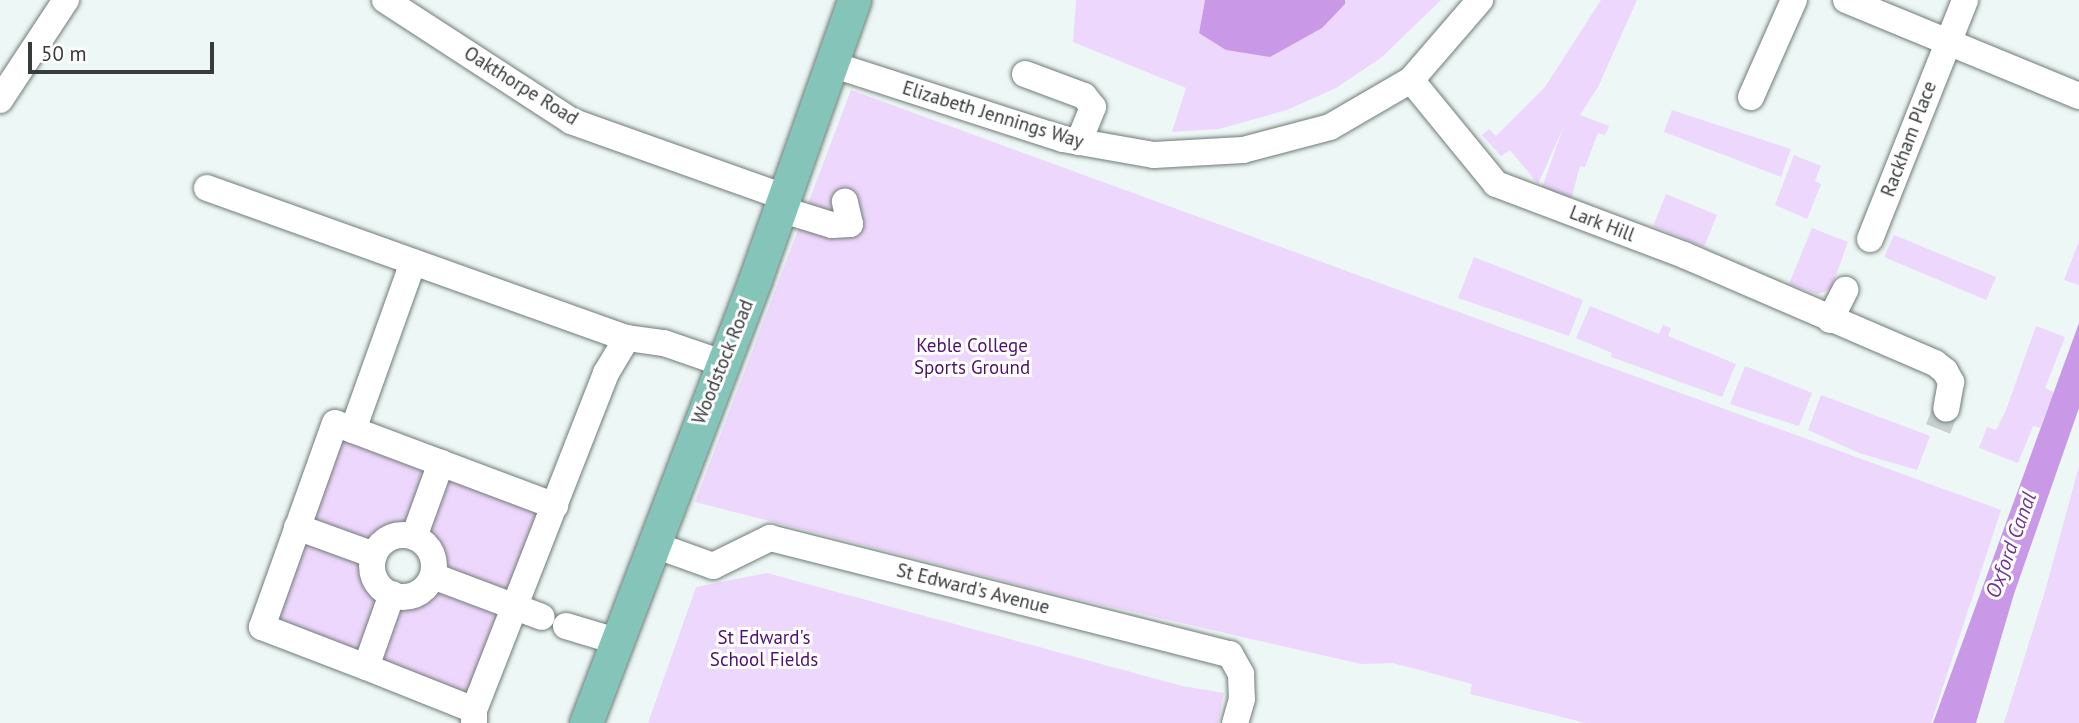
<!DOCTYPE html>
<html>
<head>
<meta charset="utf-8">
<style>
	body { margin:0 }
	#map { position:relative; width:2079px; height:723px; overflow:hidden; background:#edf7f5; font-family:"PT Sans",sans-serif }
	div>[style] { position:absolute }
	.green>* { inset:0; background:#eed7fd }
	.water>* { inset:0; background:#c999e8 }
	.minor-tunnel>* { height:26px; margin-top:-13px; transform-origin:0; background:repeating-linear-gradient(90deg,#c9d1d0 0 26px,transparent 0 39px) }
	.roads { filter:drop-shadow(0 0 2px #717b78) drop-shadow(0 0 2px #717b78) }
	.minor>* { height:26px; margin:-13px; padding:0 13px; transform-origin:13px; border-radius:13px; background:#fff }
	.minor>.ring { margin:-13px; padding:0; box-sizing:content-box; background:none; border:26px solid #fff; border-radius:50% }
	.major>* { height:33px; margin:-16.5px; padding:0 16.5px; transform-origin:16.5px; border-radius:16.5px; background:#84c4b9 }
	span { translate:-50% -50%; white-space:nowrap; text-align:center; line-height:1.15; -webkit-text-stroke:6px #fff; paint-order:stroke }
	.street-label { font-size:19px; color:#373b3a }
	.park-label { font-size:19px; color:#50106e }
	.water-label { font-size:21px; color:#713691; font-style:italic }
	.scale { position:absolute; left:28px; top:42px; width:186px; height:32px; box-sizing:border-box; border:4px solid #373b3a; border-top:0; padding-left:9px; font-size:21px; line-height:24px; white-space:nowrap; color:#373b3a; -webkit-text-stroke:5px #fff; paint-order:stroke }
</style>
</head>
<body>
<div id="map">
	<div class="green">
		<i style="clip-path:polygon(1076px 0,1205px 0,1199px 33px,1345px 4px,1345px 0,1441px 0,1382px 57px,1336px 88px,1287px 110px,1219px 129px,1172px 132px,1186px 88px,1073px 42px)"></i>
		<i style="clip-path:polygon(1601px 0,1637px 0,1598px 87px,1580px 115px,1609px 126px,1605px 135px,1598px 133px,1585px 167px,1580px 166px,1571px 200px,1542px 188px,1563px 128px,1538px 184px,1510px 150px,1501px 156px,1482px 135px,1489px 129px,1496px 136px,1545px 87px)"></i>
		<i style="clip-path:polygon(851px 90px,2001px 510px,1931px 723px,1586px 723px,1470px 694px,1472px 684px,1393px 663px,1361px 664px,1055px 594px,695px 502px)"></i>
		<i style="clip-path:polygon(1672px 110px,1791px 149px,1781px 177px,1664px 132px)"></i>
		<i style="clip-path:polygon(1794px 155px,1821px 166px,1815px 181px,1821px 184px,1807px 219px,1775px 205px)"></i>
		<i style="clip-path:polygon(1666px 194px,1717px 215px,1704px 247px,1653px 226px)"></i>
		<i style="clip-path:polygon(1812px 228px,1848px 242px,1831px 289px,1818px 294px,1789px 284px)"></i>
		<i style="clip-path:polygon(1894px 235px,1996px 277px,1986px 300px,1884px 257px)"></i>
		<i style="clip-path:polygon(2079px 241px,2079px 285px,2064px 280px)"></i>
		<i style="clip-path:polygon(1474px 257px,1583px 300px,1569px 336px,1458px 298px)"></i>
		<i style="clip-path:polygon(1590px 306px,1659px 334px,1663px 325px,1671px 328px,1668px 336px,1736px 364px,1722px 397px,1611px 357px,1612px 353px,1576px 338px)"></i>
		<i style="clip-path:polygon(2036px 326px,2065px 337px,2045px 388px,2054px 392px,2040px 428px,2033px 426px,2018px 463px,1979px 448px,1987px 427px,1996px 430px,2006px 410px)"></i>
		<i style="clip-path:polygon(1745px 366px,1812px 393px,1799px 426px,1730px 404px)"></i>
		<i style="clip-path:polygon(1821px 395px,1930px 436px,1917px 470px,1859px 453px,1808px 430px)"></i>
		<i style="clip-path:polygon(342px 435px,431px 469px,410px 526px,387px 528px,369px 544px,310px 521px)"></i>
		<i style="clip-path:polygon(2079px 466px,2079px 723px,2004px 723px,2045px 591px)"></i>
		<i style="clip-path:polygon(445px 474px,541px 510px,509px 596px,443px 571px,439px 548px,424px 531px)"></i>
		<i style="clip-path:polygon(304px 538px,363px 560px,367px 582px,382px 599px,360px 656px,272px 622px)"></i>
		<i style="clip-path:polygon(767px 573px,1182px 686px,1224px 693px,1218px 723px,648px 723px,696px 587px)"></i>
		<i style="clip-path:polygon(437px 587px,503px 611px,471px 697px,377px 662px,397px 605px,420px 602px)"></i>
	</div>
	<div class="water">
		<i style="clip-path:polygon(1205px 0,1345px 0,1345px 4px,1322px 28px,1270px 57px,1226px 50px,1199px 33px)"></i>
		<i style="clip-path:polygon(2079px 323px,2079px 408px,2014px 594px,1976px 723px,1933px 723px)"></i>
	</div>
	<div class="minor-tunnel">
		<i style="left:1938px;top:429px;width:22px;rotate:-68deg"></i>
	</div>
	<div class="roads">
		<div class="minor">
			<i style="left:385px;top:0;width:222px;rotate:33deg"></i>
			<i style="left:571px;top:121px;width:226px;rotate:19.6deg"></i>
			<i style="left:1846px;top:0;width:252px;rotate:22.4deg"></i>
			<i style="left:834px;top:65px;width:241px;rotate:17.9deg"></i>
			<i style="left:1063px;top:139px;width:92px;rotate:10deg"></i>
			<i style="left:1154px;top:155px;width:89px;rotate:-3.2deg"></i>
			<i style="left:1243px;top:150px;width:90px;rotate:-14.8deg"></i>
			<i style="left:1330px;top:127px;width:94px;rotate:-30.1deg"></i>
			<i style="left:1411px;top:80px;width:106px;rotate:-49.2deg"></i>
			<i style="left:1025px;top:74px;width:63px;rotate:20.4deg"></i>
			<i style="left:1084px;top:96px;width:14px;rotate:51deg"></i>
			<i style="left:1093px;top:107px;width:38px;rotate:112deg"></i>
			<i style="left:1411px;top:80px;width:134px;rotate:50.7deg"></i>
			<i style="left:1496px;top:184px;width:201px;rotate:20.7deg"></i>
			<i style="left:1684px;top:255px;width:273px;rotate:23.3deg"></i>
			<i style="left:1935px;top:363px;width:13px;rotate:39deg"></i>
			<i style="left:1945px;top:371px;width:13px;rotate:61deg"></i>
			<i style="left:1951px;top:382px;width:27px;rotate:100deg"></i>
			<i style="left:1751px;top:97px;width:106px;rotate:-66.1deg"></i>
			<i style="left:0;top:100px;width:120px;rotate:-56.6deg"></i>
			<i style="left:207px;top:188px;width:446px;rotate:19.7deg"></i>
			<i style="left:793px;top:213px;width:41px;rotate:17.1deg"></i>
			<i style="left:832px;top:225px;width:18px;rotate:-3deg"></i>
			<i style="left:850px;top:224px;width:23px;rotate:-103deg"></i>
			<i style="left:1870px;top:239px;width:257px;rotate:-68.3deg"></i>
			<i style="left:412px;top:265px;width:175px;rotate:109.7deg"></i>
			<i style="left:353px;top:430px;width:216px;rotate:20.6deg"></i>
			<i style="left:1830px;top:320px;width:34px;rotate:-63deg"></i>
			<i style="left:353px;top:430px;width:19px;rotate:-159deg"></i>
			<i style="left:335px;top:423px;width:217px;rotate:109.7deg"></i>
			<i style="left:262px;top:627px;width:111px;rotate:21deg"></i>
			<i style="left:297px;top:527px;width:82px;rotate:20deg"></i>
			<i class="ring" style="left:372px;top:535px;width:36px;height:36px"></i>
			<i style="left:414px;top:537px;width:79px;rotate:-70deg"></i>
			<i style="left:652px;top:544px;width:65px;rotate:19.8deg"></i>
			<i style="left:713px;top:566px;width:64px;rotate:-26.2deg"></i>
			<i style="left:770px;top:538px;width:474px;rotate:14.2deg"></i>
			<i style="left:1230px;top:654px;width:23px;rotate:61deg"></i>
			<i style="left:1241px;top:674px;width:25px;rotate:88deg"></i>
			<i style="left:1242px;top:699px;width:25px;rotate:106deg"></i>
			<i style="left:433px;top:576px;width:116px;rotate:20.6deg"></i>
			<i style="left:392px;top:594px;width:77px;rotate:109.6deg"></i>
			<i style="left:366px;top:667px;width:116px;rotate:21.7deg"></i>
			<i style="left:566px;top:626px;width:52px;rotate:16.7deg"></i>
			<i style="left:474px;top:723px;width:13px;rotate:-90deg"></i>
			<i style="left:474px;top:710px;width:362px;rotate:-68.6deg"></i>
			<i style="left:606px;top:373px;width:41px;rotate:-59deg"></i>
			<i style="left:627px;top:338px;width:37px;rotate:8deg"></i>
			<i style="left:664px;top:343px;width:61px;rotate:19deg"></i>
		</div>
		<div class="major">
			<i style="left:586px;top:723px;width:474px;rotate:-69.1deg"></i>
			<i style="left:755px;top:280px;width:297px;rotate:-70.5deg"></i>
		</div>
	</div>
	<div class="street-label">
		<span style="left:521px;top:86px;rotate:32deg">Oakthorpe Road</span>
		<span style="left:993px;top:115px;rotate:17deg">Elizabeth Jennings Way</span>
		<span style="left:1909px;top:139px;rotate:-69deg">Rackham Place</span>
		<span style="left:1602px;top:224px;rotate:21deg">Lark Hill</span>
		<span style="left:723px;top:362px;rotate:-68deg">Woodstock Road</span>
		<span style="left:973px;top:589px;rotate:14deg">St Edward's Avenue</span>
	</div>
	<div class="park-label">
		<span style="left:972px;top:357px">Keble College<br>Sports Ground</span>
		<span style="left:764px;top:649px">St Edward's<br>School Fields</span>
	</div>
	<div class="water-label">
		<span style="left:2011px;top:545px;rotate:-70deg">Oxford Canal</span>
	</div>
	<div class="scale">50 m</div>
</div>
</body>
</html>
